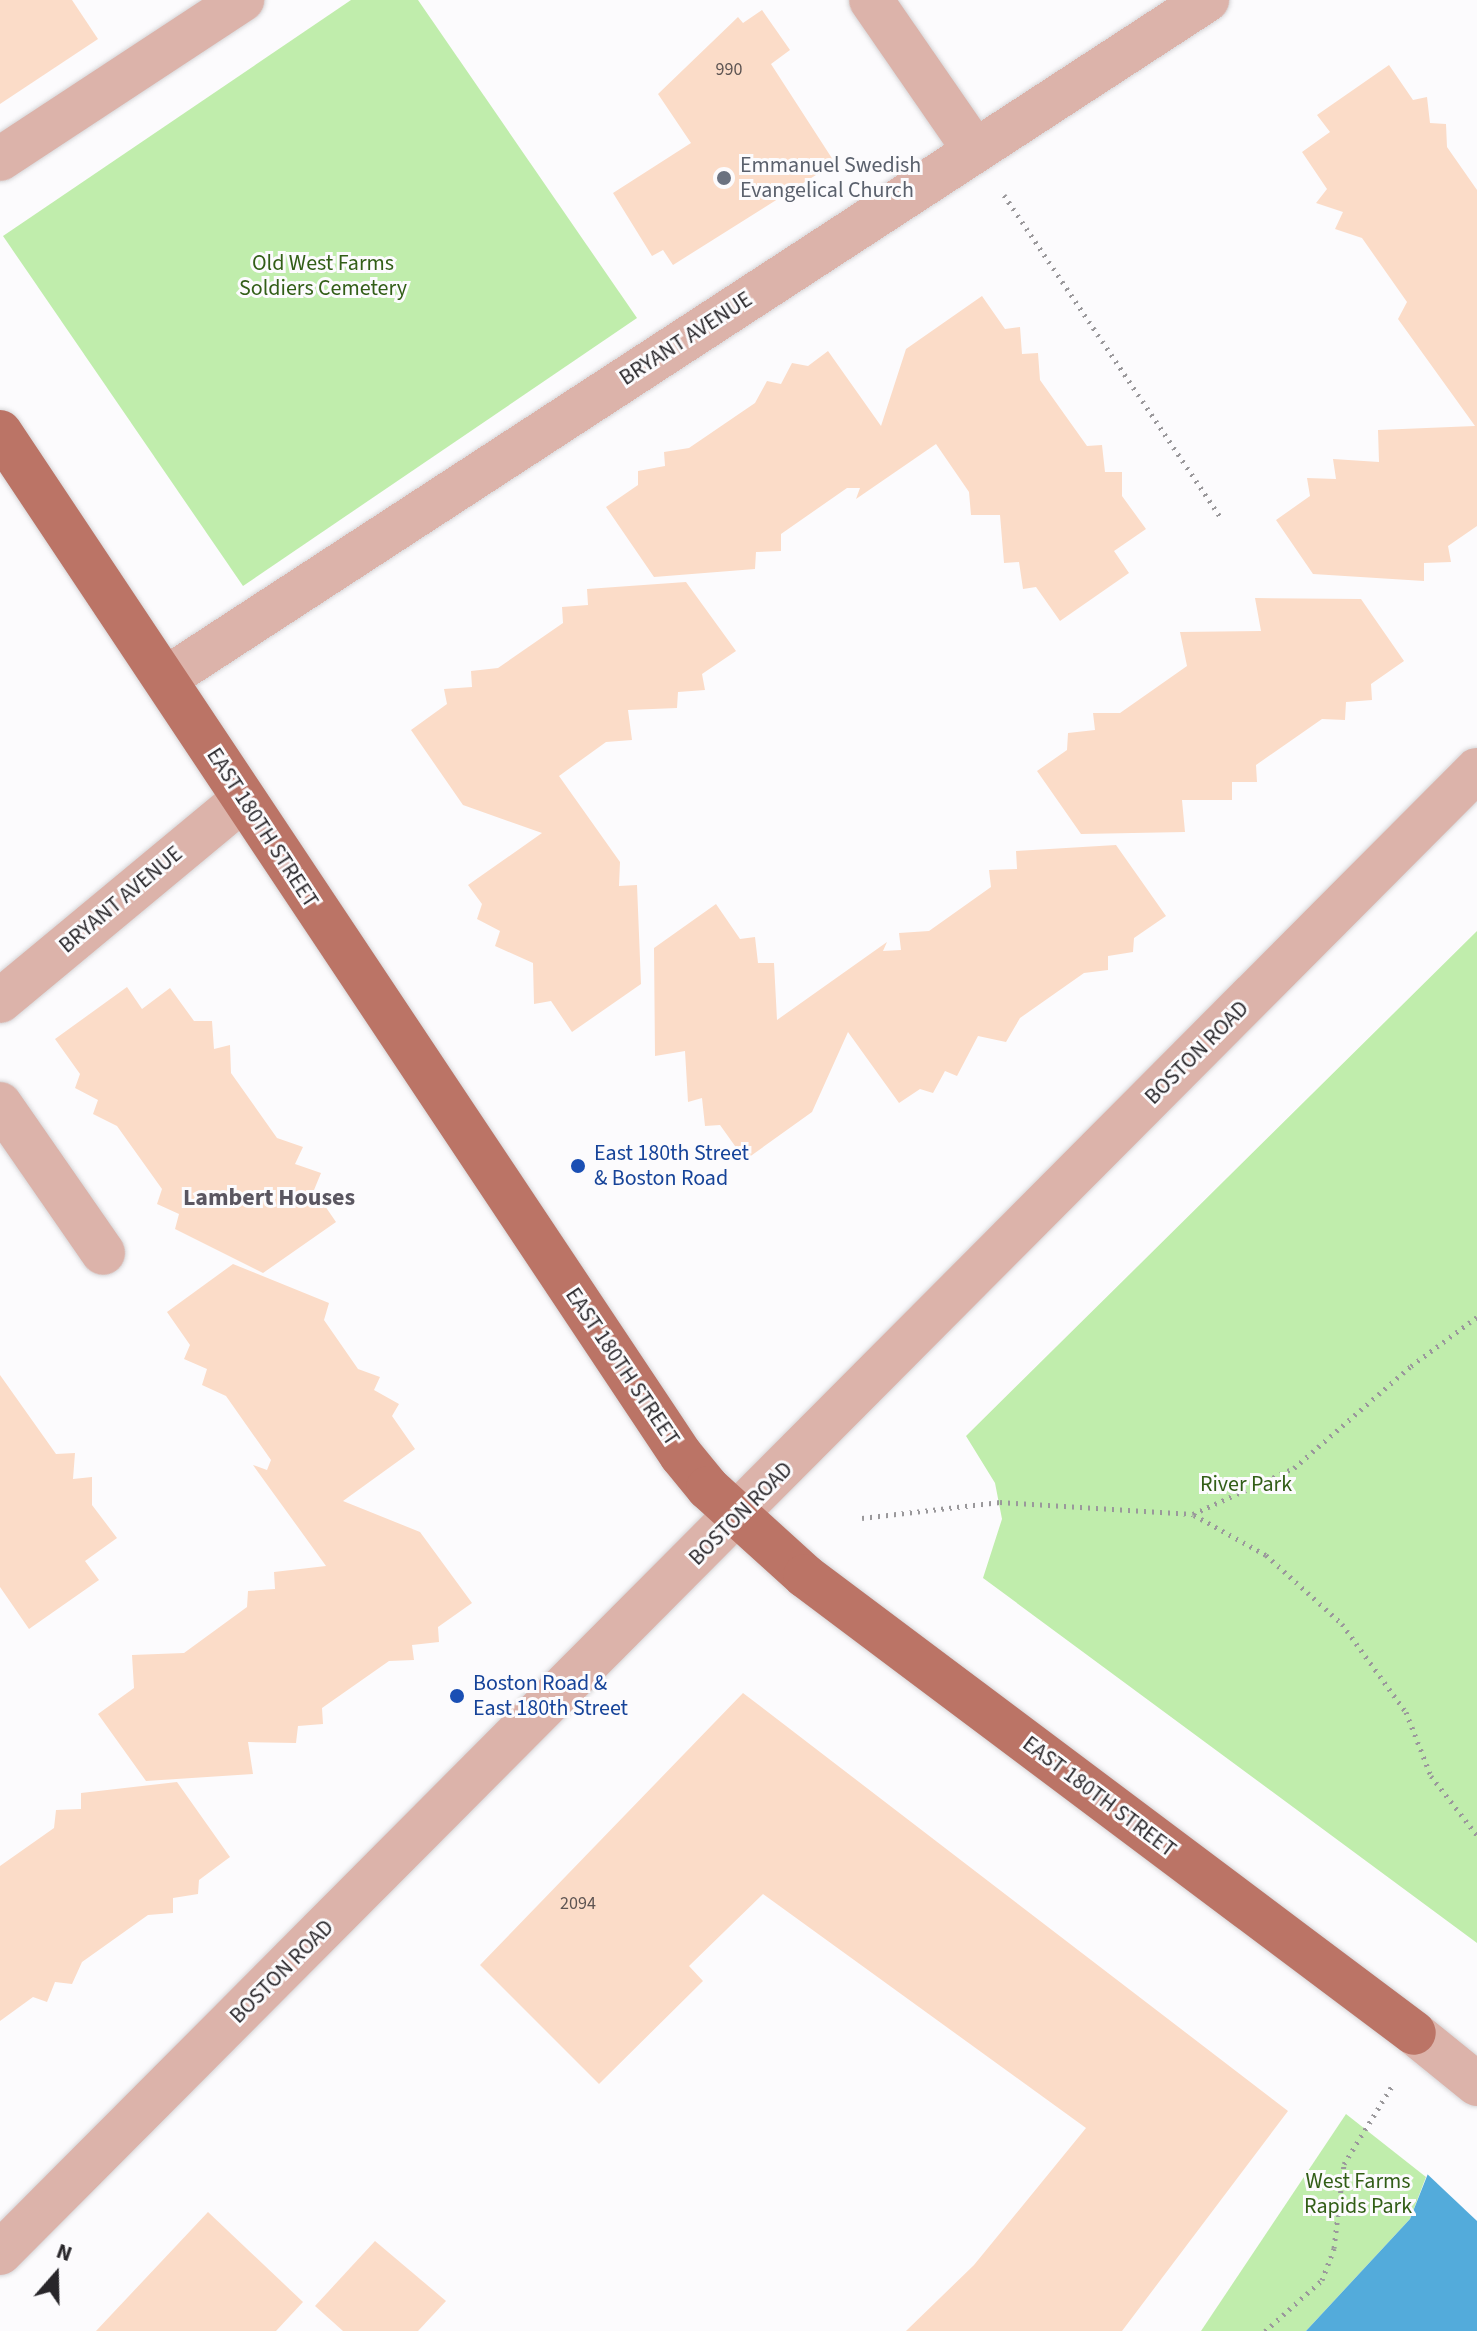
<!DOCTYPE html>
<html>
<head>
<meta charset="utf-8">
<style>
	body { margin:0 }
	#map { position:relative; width:1477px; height:2331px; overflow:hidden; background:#fcfbfd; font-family:"Source Sans 3",sans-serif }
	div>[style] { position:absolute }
	.green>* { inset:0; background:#c0edac }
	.water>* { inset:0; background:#53abdb }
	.pier>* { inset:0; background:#fcfbfd }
	.building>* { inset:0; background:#fbdcc8 }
	.path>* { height:5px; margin-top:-2.5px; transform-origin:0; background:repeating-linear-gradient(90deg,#9a989b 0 2px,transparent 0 8px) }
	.roads { filter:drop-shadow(0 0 2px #d6d5d7) drop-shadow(0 0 2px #d6d5d7) }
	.minor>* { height:44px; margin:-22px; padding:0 22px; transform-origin:22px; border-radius:22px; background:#dcb3aa }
	.major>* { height:44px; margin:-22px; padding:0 22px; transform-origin:22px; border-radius:22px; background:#bb7466 }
	.dots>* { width:22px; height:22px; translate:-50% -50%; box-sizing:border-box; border:4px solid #fcfbfd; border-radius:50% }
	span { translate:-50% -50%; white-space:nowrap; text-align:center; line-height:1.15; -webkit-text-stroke:6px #fcfbfd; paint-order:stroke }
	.number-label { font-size:18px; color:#5d5452 }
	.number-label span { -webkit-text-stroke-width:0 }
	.worship-label { font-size:22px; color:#5b616d }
	.left { translate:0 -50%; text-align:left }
	.park-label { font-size:22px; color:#325e17 }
	.street-label { font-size:22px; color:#28262a }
	.transit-label { font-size:22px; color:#164399 }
	.neighbourhood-label { font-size:24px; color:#5a5660; font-weight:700 }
	.north { position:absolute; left:16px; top:2235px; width:80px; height:80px; -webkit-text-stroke:6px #fcfbfd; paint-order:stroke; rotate:20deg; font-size:22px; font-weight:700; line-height:32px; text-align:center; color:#28262a }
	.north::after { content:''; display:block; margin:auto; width:28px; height:36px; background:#28262a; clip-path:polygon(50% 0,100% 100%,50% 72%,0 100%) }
</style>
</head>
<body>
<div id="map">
	<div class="green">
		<i style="clip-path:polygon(351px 0,418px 0,637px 318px,243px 586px,3px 236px)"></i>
		<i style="clip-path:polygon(1477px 931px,1477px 1943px,983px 1578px,1002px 1519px,995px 1483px,966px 1436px)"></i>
		<i style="clip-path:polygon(1346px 2114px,1426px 2177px,1410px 2219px,1306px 2331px,1201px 2331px)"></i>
	</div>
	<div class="water">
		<i style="clip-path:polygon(1477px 2050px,1477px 2331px,1306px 2331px,1410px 2219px)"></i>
	</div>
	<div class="pier">
		<i style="clip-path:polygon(1477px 2046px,1477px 2221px,1424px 2171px)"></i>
	</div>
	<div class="building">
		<i style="clip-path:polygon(0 0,72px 0,98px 39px,0 104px)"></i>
		<i style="clip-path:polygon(762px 10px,790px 50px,771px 64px,835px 163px,673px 265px,663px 250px,652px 256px,613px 193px,691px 143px,658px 94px,738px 17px,743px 23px)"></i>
		<i style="clip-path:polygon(1389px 65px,1413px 100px,1427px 97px,1430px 123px,1446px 124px,1447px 147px,1477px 190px,1477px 526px,1448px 546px,1451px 562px,1424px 563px,1424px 581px,1313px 574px,1276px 520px,1310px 496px,1307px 478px,1336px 479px,1333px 459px,1379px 462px,1378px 430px,1475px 426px,1398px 319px,1407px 302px,1362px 238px,1335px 229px,1343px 212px,1316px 203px,1327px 189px,1302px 152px,1330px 132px,1317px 115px)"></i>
		<i style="clip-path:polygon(982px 296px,1005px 329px,1020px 327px,1022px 354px,1038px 353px,1040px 380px,1087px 446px,1102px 445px,1105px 472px,1122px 472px,1122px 496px,1146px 529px,1114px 551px,1129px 573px,1060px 621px,1036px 587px,1023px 589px,1019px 562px,1004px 563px,1000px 515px,971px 515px,969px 492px,936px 444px,856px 499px,860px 488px,847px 488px,781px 534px,781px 551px,756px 552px,755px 569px,654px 577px,606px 507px,638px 485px,638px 471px,665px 466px,664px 452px,689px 448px,755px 403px,767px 381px,781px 384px,792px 363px,808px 366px,828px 351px,881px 426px,906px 349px)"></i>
		<i style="clip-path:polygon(686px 582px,736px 651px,702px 674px,705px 690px,678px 692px,677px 708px,628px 710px,632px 740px,606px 742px,559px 776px,620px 862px,619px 886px,637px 885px,641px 984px,572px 1032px,551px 1001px,534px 1004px,533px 963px,495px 946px,500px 931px,477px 919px,482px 904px,468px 885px,542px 833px,463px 805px,411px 730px,447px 704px,444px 689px,472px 687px,471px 671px,498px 668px,563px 623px,562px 607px,588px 605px,587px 589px)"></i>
		<i style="clip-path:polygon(1255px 598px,1361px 599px,1404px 661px,1371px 684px,1372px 700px,1346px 702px,1345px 720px,1322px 719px,1256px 765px,1257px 782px,1232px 782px,1232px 800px,1182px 800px,1185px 832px,1081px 834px,1037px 771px,1067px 750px,1068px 733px,1095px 730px,1093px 713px,1120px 713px,1187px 666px,1180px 632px,1261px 631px)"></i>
		<i style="clip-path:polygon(1116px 845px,1166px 916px,1134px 938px,1133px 952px,1108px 956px,1108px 970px,1084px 973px,1020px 1018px,1006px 1042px,978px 1036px,957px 1076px,945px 1071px,933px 1093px,920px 1089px,899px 1103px,848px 1032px,812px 1112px,745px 1160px,720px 1125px,705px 1126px,702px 1098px,688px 1102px,685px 1051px,655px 1056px,654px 948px,716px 904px,740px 939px,755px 937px,758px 963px,774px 963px,777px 1020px,887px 942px,883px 951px,901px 950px,899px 933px,929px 931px,991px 887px,989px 870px,1017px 869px,1016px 851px)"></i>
		<i style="clip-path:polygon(127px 987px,142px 1009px,170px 988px,194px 1021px,212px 1021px,214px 1049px,230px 1045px,231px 1073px,277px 1138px,303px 1147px,295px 1164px,321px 1173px,314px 1190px,336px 1222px,263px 1273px,175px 1229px,179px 1214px,157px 1204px,162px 1189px,117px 1126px,93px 1114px,98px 1100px,75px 1088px,80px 1074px,55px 1039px)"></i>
		<i style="clip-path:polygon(233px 1264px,329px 1303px,324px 1320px,358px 1369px,380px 1377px,374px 1390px,399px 1404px,392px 1416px,415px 1449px,343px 1501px,420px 1532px,472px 1603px,438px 1627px,439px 1642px,412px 1645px,414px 1660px,389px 1661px,322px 1708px,323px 1724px,298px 1726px,296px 1743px,248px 1742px,253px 1774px,146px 1781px,98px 1714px,134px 1688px,132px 1655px,184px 1653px,247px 1607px,248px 1591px,275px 1589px,274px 1572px,326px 1566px,253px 1465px,267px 1470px,271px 1460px,226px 1396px,202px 1385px,207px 1369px,184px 1359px,190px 1345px,167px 1312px)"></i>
		<i style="clip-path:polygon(0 1375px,56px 1454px,75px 1453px,73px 1479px,92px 1477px,92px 1505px,117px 1538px,85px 1561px,99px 1580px,29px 1629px,0 1587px)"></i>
		<i style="clip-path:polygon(743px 1693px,1288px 2111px,1122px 2331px,906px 2331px,974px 2265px,1086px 2128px,763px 1894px,689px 1966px,703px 1981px,599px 2084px,480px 1965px)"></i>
		<i style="clip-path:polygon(177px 1782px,230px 1857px,199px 1880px,198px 1894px,173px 1898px,173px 1913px,148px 1915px,82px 1962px,72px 1984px,55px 1982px,47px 2002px,33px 1997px,0 2021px,0 1866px,54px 1828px,56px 1810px,81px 1809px,81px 1793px)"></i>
		<i style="clip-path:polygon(208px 2212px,303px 2302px,276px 2331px,96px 2331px)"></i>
		<i style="clip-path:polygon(375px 2241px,446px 2301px,418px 2331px,343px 2331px,315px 2306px)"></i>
	</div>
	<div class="path">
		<i style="left:1004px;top:195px;width:389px;rotate:56.1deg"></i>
		<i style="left:1194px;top:1515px;width:82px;rotate:29.1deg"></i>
		<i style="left:1266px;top:1555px;width:103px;rotate:42.2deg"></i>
		<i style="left:1342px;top:1624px;width:109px;rotate:54deg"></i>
		<i style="left:1406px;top:1712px;width:69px;rotate:68.7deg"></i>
		<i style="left:1431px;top:1776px;width:75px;rotate:52.1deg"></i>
		<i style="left:862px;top:1518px;width:139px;rotate:-6.6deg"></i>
		<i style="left:1000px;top:1502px;width:193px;rotate:3.6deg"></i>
		<i style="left:1193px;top:1514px;width:111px;rotate:-24.5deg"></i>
		<i style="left:1294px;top:1468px;width:155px;rotate:-41.1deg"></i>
		<i style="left:1411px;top:1366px;width:82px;rotate:-36.6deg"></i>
		<i style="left:1265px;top:2331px;width:76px;rotate:-41.8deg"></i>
		<i style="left:1322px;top:2280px;width:34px;rotate:-69deg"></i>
		<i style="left:1334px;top:2248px;width:85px;rotate:-83.2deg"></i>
		<i style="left:1344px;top:2164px;width:92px;rotate:-58.4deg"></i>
	</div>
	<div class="roads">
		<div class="minor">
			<i style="left:871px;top:0;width:183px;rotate:55.4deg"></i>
			<i style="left:0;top:159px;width:290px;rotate:-33.3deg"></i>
			<i style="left:165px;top:679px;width:1244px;rotate:-33.09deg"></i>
			<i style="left:0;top:1001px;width:316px;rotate:-39.7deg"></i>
			<i style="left:0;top:1104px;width:181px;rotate:55.3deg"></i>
			<i style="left:1414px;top:2033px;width:81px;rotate:39deg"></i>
			<i style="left:0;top:2253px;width:2093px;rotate:-45.12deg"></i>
		</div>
		<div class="major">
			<i style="left:0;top:432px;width:1229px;rotate:56.35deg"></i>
			<i style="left:681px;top:1455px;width:43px;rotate:50.7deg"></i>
			<i style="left:708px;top:1488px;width:131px;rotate:42.2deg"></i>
			<i style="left:805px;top:1576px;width:761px;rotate:36.88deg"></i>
		</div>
	</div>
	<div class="dots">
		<i style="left:724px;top:178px;background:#6b7280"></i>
		<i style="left:578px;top:1166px;background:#1a4fb4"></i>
		<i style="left:457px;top:1696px;background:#1a4fb4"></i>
	</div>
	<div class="number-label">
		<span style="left:729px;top:70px">990</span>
		<span style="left:578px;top:1904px">2094</span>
	</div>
	<div class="worship-label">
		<span class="left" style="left:740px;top:178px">Emmanuel Swedish<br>Evangelical Church</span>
	</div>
	<div class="park-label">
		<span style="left:323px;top:276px">Old West Farms<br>Soldiers Cemetery</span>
		<span style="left:1246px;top:1485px">River Park</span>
		<span style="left:1358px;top:2194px">West Farms<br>Rapids Park</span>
	</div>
	<div class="street-label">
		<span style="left:686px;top:339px;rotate:-33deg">BRYANT AVENUE</span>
		<span style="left:262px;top:828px;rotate:57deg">EAST 180TH STREET</span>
		<span style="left:121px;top:900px;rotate:-40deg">BRYANT AVENUE</span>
		<span style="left:1197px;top:1053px;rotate:-45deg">BOSTON ROAD</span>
		<span style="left:622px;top:1367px;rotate:56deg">EAST 180TH STREET</span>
		<span style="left:741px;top:1514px;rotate:-45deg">BOSTON ROAD</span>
		<span style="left:1099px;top:1797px;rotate:37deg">EAST 180TH STREET</span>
		<span style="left:282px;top:1972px;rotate:-45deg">BOSTON ROAD</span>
	</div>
	<div class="transit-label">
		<span class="left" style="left:594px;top:1166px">East 180th Street<br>&amp; Boston Road</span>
		<span class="left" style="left:473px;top:1696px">Boston Road &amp;<br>East 180th Street</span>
	</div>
	<div class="neighbourhood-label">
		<span style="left:269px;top:1198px">Lambert Houses</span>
	</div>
	<div class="north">N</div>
</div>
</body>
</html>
